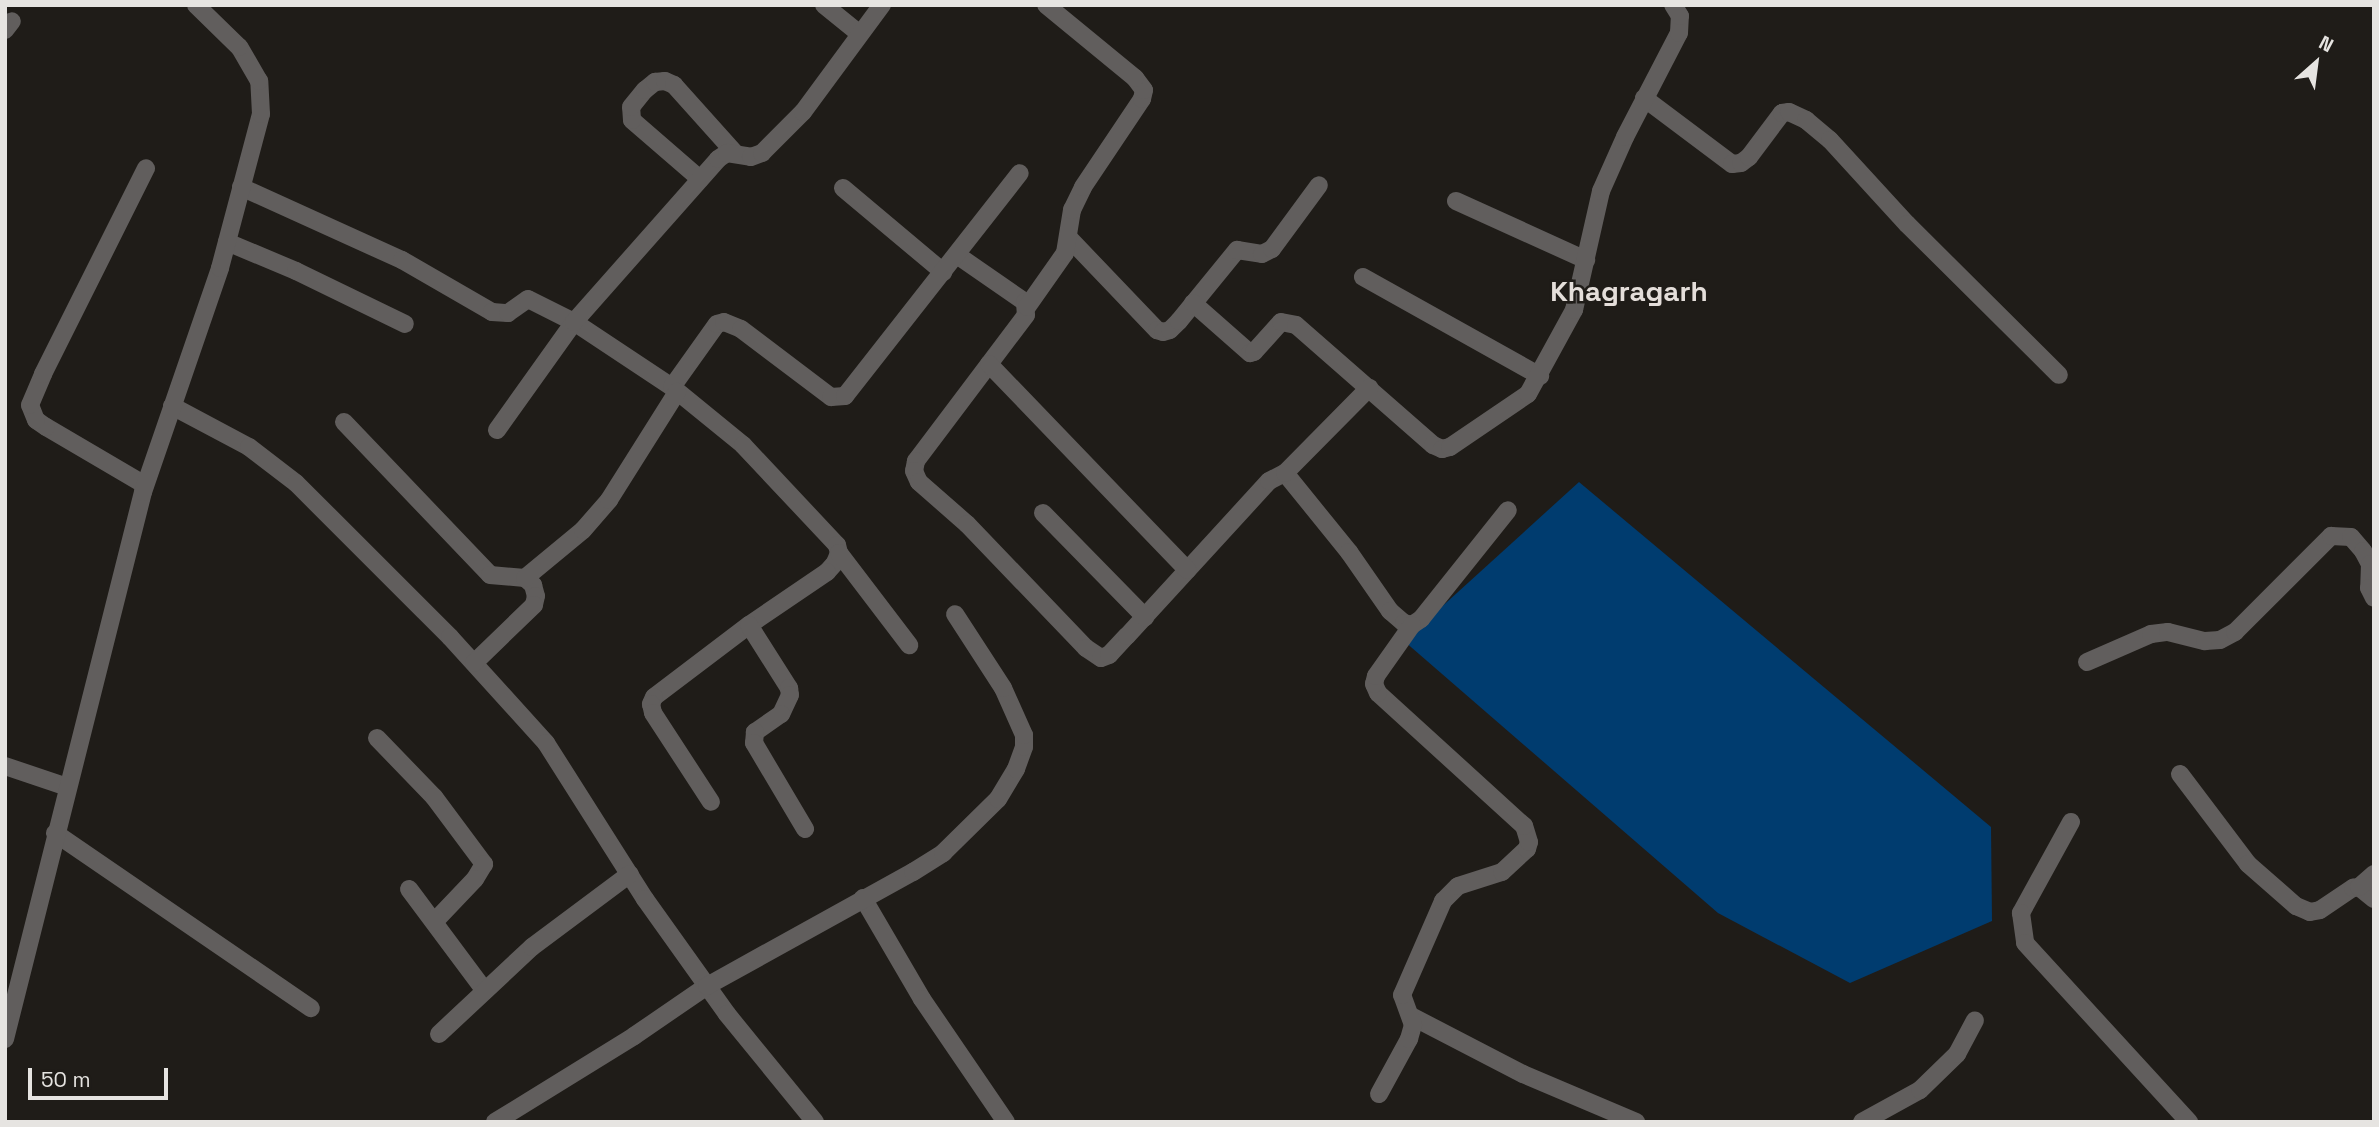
<!DOCTYPE html>
<html>
<head>
<meta charset="utf-8">
<style>
	body { margin:0 }
	#map { position:relative; width:2379px; height:1127px; overflow:hidden; background:#1f1c18; font-family:"Space Grotesk",sans-serif }
	div>[style] { position:absolute }
	.water>* { inset:0; background:#003c6f }
	.street>* { height:18px; margin:-9px; padding:0 9px; transform-origin:9px; border-radius:9px; background:#615e5d }
	span { translate:-50% -50%; white-space:nowrap; text-align:center; line-height:1.15; -webkit-text-stroke:5px #1f1c18; paint-order:stroke }
	.district-label { font-size:28px; color:#e4deda; font-weight:700 }
	.frame { position:absolute; inset:0; border:7px solid #e6e4e1; pointer-events:none }
	.north { position:absolute; left:2281px; top:28px; width:70px; height:70px; -webkit-text-stroke:5px #1f1c18; paint-order:stroke; rotate:28deg; font-size:19px; font-weight:700; line-height:28px; text-align:center; color:#e6e4e1 }
	.north::after { content:''; display:block; margin:auto; width:24px; height:32px; background:#e6e4e1; clip-path:polygon(50% 0,100% 100%,50% 72%,0 100%) }
	.scale { position:absolute; left:28px; top:1068px; width:140px; height:32px; box-sizing:border-box; border:4px solid #e6e4e1; border-top:0; padding-left:9px; font-size:21px; line-height:24px; white-space:nowrap; color:#e6e4e1; -webkit-text-stroke:5px #1f1c18; paint-order:stroke }
</style>
</head>
<body>
<div id="map">
	<div class="water">
		<i style="clip-path:polygon(1579px 482px,1991px 827px,1992px 921px,1850px 983px,1718px 913px,1404px 641px)"></i>
	</div>
	<div class="street">
		<i style="left:824px;top:5px;width:46px;rotate:38.9deg"></i>
		<i style="left:5px;top:30px;width:11px;rotate:-52deg"></i>
		<i style="left:1644px;top:98px;width:110px;rotate:36.9deg"></i>
		<i style="left:1732px;top:164px;width:9px;rotate:-6deg"></i>
		<i style="left:1741px;top:163px;width:10px;rotate:-37deg"></i>
		<i style="left:1749px;top:157px;width:55px;rotate:-53.1deg"></i>
		<i style="left:1782px;top:113px;width:7px;rotate:-8deg"></i>
		<i style="left:1789px;top:112px;width:19px;rotate:25deg"></i>
		<i style="left:1806px;top:120px;width:31px;rotate:40deg"></i>
		<i style="left:1830px;top:140px;width:114px;rotate:47.5deg"></i>
		<i style="left:1907px;top:224px;width:214px;rotate:44.8deg"></i>
		<i style="left:700px;top:179px;width:90px;rotate:-139.1deg"></i>
		<i style="left:632px;top:120px;width:13px;rotate:-94deg"></i>
		<i style="left:631px;top:107px;width:22px;rotate:-51deg"></i>
		<i style="left:645px;top:90px;width:13px;rotate:-39deg"></i>
		<i style="left:655px;top:82px;width:10px;rotate:-6deg"></i>
		<i style="left:665px;top:81px;width:10px;rotate:24deg"></i>
		<i style="left:674px;top:85px;width:91px;rotate:48.1deg"></i>
		<i style="left:241px;top:187px;width:177px;rotate:24.4deg"></i>
		<i style="left:402px;top:260px;width:104px;rotate:30deg"></i>
		<i style="left:492px;top:312px;width:16px;rotate:4deg"></i>
		<i style="left:508px;top:313px;width:24px;rotate:-35deg"></i>
		<i style="left:528px;top:299px;width:51px;rotate:26.6deg"></i>
		<i style="left:574px;top:322px;width:118px;rotate:33.6deg"></i>
		<i style="left:672px;top:387px;width:92px;rotate:39.2deg"></i>
		<i style="left:743px;top:445px;width:137px;rotate:46.8deg"></i>
		<i style="left:837px;top:545px;width:8px;rotate:76deg"></i>
		<i style="left:839px;top:553px;width:11px;rotate:112deg"></i>
		<i style="left:835px;top:563px;width:12px;rotate:132deg"></i>
		<i style="left:827px;top:572px;width:94px;rotate:145.8deg"></i>
		<i style="left:749px;top:625px;width:119px;rotate:142.8deg"></i>
		<i style="left:654px;top:697px;width:8px;rotate:113deg"></i>
		<i style="left:651px;top:704px;width:9px;rotate:77deg"></i>
		<i style="left:653px;top:713px;width:106px;rotate:56.9deg"></i>
		<i style="left:843px;top:188px;width:131px;rotate:40deg"></i>
		<i style="left:1456px;top:201px;width:143px;rotate:24.4deg"></i>
		<i style="left:1068px;top:237px;width:129px;rotate:46.3deg"></i>
		<i style="left:1157px;top:330px;width:6px;rotate:18deg"></i>
		<i style="left:1163px;top:332px;width:7px;rotate:-16deg"></i>
		<i style="left:1170px;top:330px;width:13px;rotate:-45deg"></i>
		<i style="left:1179px;top:321px;width:92px;rotate:-50.8deg"></i>
		<i style="left:1237px;top:250px;width:25px;rotate:9deg"></i>
		<i style="left:1262px;top:254px;width:11px;rotate:-27deg"></i>
		<i style="left:1272px;top:249px;width:79px;rotate:-53.7deg"></i>
		<i style="left:227px;top:242px;width:75px;rotate:22.8deg"></i>
		<i style="left:296px;top:271px;width:121px;rotate:25.9deg"></i>
		<i style="left:957px;top:255px;width:83px;rotate:34.7deg"></i>
		<i style="left:1025px;top:302px;width:13px;rotate:86deg"></i>
		<i style="left:1026px;top:315px;width:183px;rotate:127deg"></i>
		<i style="left:916px;top:461px;width:10px;rotate:101deg"></i>
		<i style="left:914px;top:471px;width:12px;rotate:66deg"></i>
		<i style="left:919px;top:482px;width:64px;rotate:41.2deg"></i>
		<i style="left:967px;top:524px;width:172px;rotate:46.2deg"></i>
		<i style="left:1086px;top:648px;width:18px;rotate:34deg"></i>
		<i style="left:1101px;top:658px;width:9px;rotate:-21deg"></i>
		<i style="left:1109px;top:655px;width:26px;rotate:-47deg"></i>
		<i style="left:1127px;top:636px;width:210px;rotate:-47.5deg"></i>
		<i style="left:1269px;top:481px;width:18px;rotate:-27deg"></i>
		<i style="left:1285px;top:473px;width:102px;rotate:51deg"></i>
		<i style="left:1349px;top:552px;width:72px;rotate:55.2deg"></i>
		<i style="left:1390px;top:611px;width:18px;rotate:41deg"></i>
		<i style="left:1404px;top:623px;width:8px;rotate:14deg"></i>
		<i style="left:1412px;top:625px;width:11px;rotate:-34deg"></i>
		<i style="left:1421px;top:619px;width:139px;rotate:-51.4deg"></i>
		<i style="left:1363px;top:277px;width:203px;rotate:29.2deg"></i>
		<i style="left:1193px;top:303px;width:76px;rotate:41.3deg"></i>
		<i style="left:1250px;top:353px;width:4px;rotate:-14deg"></i>
		<i style="left:1254px;top:352px;width:40px;rotate:-48deg"></i>
		<i style="left:1281px;top:322px;width:15px;rotate:11deg"></i>
		<i style="left:1296px;top:325px;width:182px;rotate:41.2deg"></i>
		<i style="left:1433px;top:445px;width:10px;rotate:24deg"></i>
		<i style="left:1442px;top:449px;width:8px;rotate:-14deg"></i>
		<i style="left:1450px;top:447px;width:94px;rotate:-34.2deg"></i>
		<i style="left:1528px;top:394px;width:96px;rotate:-61.3deg"></i>
		<i style="left:1574px;top:310px;width:122px;rotate:-77.2deg"></i>
		<i style="left:1601px;top:191px;width:59px;rotate:-66deg"></i>
		<i style="left:1625px;top:137px;width:117px;rotate:-62.6deg"></i>
		<i style="left:1679px;top:33px;width:17px;rotate:-87deg"></i>
		<i style="left:1680px;top:16px;width:13px;rotate:-122deg"></i>
		<i style="left:1027px;top:307px;width:66px;rotate:-54.9deg"></i>
		<i style="left:1065px;top:253px;width:44px;rotate:-80.8deg"></i>
		<i style="left:1072px;top:210px;width:25px;rotate:-64deg"></i>
		<i style="left:1083px;top:187px;width:106px;rotate:-56.2deg"></i>
		<i style="left:1142px;top:99px;width:9px;rotate:-77deg"></i>
		<i style="left:1144px;top:90px;width:15px;rotate:-127deg"></i>
		<i style="left:1135px;top:78px;width:115px;rotate:-140.6deg"></i>
		<i style="left:989px;top:364px;width:286px;rotate:46.1deg"></i>
		<i style="left:672px;top:387px;width:77px;rotate:-54.5deg"></i>
		<i style="left:717px;top:324px;width:7px;rotate:-16deg"></i>
		<i style="left:724px;top:322px;width:18px;rotate:22deg"></i>
		<i style="left:741px;top:329px;width:113px;rotate:37.1deg"></i>
		<i style="left:831px;top:397px;width:14px;rotate:-4deg"></i>
		<i style="left:845px;top:396px;width:283px;rotate:-51.9deg"></i>
		<i style="left:172px;top:406px;width:87px;rotate:28deg"></i>
		<i style="left:249px;top:447px;width:59px;rotate:37.5deg"></i>
		<i style="left:296px;top:483px;width:218px;rotate:45deg"></i>
		<i style="left:450px;top:637px;width:143px;rotate:47.8deg"></i>
		<i style="left:546px;top:743px;width:185px;rotate:57.6deg"></i>
		<i style="left:645px;top:899px;width:141px;rotate:54.5deg"></i>
		<i style="left:727px;top:1014px;width:139px;rotate:50.8deg"></i>
		<i style="left:344px;top:422px;width:211px;rotate:46.3deg"></i>
		<i style="left:490px;top:575px;width:35px;rotate:5deg"></i>
		<i style="left:525px;top:578px;width:11px;rotate:41deg"></i>
		<i style="left:533px;top:585px;width:11px;rotate:75deg"></i>
		<i style="left:536px;top:596px;width:9px;rotate:103deg"></i>
		<i style="left:534px;top:605px;width:83px;rotate:136deg"></i>
		<i style="left:497px;top:430px;width:133px;rotate:-54.5deg"></i>
		<i style="left:574px;top:322px;width:217px;rotate:-48.5deg"></i>
		<i style="left:718px;top:159px;width:11px;rotate:-34deg"></i>
		<i style="left:727px;top:153px;width:24px;rotate:9deg"></i>
		<i style="left:751px;top:157px;width:12px;rotate:-20deg"></i>
		<i style="left:762px;top:153px;width:58px;rotate:-45deg"></i>
		<i style="left:803px;top:112px;width:133px;rotate:-53.6deg"></i>
		<i style="left:1285px;top:473px;width:120px;rotate:-45.3deg"></i>
		<i style="left:145px;top:485px;width:115px;rotate:-149.6deg"></i>
		<i style="left:46px;top:427px;width:12px;rotate:-145deg"></i>
		<i style="left:36px;top:420px;width:16px;rotate:-112deg"></i>
		<i style="left:30px;top:405px;width:34px;rotate:-67deg"></i>
		<i style="left:43px;top:374px;width:230px;rotate:-63.4deg"></i>
		<i style="left:1043px;top:513px;width:146px;rotate:45.6deg"></i>
		<i style="left:839px;top:553px;width:116px;rotate:52.7deg"></i>
		<i style="left:525px;top:578px;width:75px;rotate:-39.6deg"></i>
		<i style="left:583px;top:530px;width:40px;rotate:-49deg"></i>
		<i style="left:609px;top:500px;width:128px;rotate:-57.8deg"></i>
		<i style="left:749px;top:625px;width:75px;rotate:57.6deg"></i>
		<i style="left:789px;top:688px;width:7px;rotate:82deg"></i>
		<i style="left:790px;top:695px;width:21px;rotate:115deg"></i>
		<i style="left:781px;top:714px;width:32px;rotate:145deg"></i>
		<i style="left:755px;top:732px;width:11px;rotate:95deg"></i>
		<i style="left:754px;top:743px;width:100px;rotate:59.3deg"></i>
		<i style="left:2087px;top:662px;width:70px;rotate:-23.6deg"></i>
		<i style="left:2151px;top:634px;width:17px;rotate:-7deg"></i>
		<i style="left:2168px;top:632px;width:38px;rotate:14deg"></i>
		<i style="left:2205px;top:641px;width:15px;rotate:-4deg"></i>
		<i style="left:2220px;top:640px;width:17px;rotate:-28deg"></i>
		<i style="left:2235px;top:632px;width:136px;rotate:-45deg"></i>
		<i style="left:2331px;top:536px;width:20px;rotate:3deg"></i>
		<i style="left:2351px;top:537px;width:18px;rotate:49deg"></i>
		<i style="left:2363px;top:551px;width:15px;rotate:62deg"></i>
		<i style="left:2370px;top:564px;width:24px;rotate:92deg"></i>
		<i style="left:2369px;top:588px;width:11px;rotate:63deg"></i>
		<i style="left:377px;top:738px;width:82px;rotate:46deg"></i>
		<i style="left:434px;top:797px;width:84px;rotate:53.3deg"></i>
		<i style="left:484px;top:864px;width:17px;rotate:121deg"></i>
		<i style="left:475px;top:879px;width:59px;rotate:133.6deg"></i>
		<i style="left:5px;top:766px;width:65px;rotate:18.7deg"></i>
		<i style="left:2180px;top:774px;width:113px;rotate:52.9deg"></i>
		<i style="left:2248px;top:864px;width:64px;rotate:41.2deg"></i>
		<i style="left:2296px;top:906px;width:15px;rotate:23deg"></i>
		<i style="left:2310px;top:912px;width:10px;rotate:-11deg"></i>
		<i style="left:2320px;top:910px;width:40px;rotate:-34deg"></i>
		<i style="left:2353px;top:888px;width:6px;rotate:-9deg"></i>
		<i style="left:2359px;top:887px;width:19px;rotate:39deg"></i>
		<i style="left:2071px;top:822px;width:104px;rotate:118.8deg"></i>
		<i style="left:2021px;top:913px;width:30px;rotate:82deg"></i>
		<i style="left:2025px;top:943px;width:243px;rotate:47.5deg"></i>
		<i style="left:55px;top:833px;width:310px;rotate:34.4deg"></i>
		<i style="left:2359px;top:887px;width:20px;rotate:-41deg"></i>
		<i style="left:409px;top:889px;width:127px;rotate:53.3deg"></i>
		<i style="left:863px;top:898px;width:117px;rotate:59.7deg"></i>
		<i style="left:922px;top:999px;width:149px;rotate:55.7deg"></i>
		<i style="left:1411px;top:1016px;width:126px;rotate:27.4deg"></i>
		<i style="left:1523px;top:1074px;width:123px;rotate:23deg"></i>
		<i style="left:439px;top:1034px;width:127px;rotate:-43.1deg"></i>
		<i style="left:532px;top:947px;width:122px;rotate:-36.7deg"></i>
		<i style="left:5px;top:1039px;width:564px;rotate:-75.84deg"></i>
		<i style="left:143px;top:492px;width:237px;rotate:-71deg"></i>
		<i style="left:220px;top:268px;width:159px;rotate:-75.1deg"></i>
		<i style="left:261px;top:114px;width:33px;rotate:-93deg"></i>
		<i style="left:259px;top:81px;width:39px;rotate:-120deg"></i>
		<i style="left:239px;top:47px;width:60px;rotate:-135.7deg"></i>
		<i style="left:1379px;top:1094px;width:63px;rotate:-61.4deg"></i>
		<i style="left:1409px;top:1039px;width:15px;rotate:-74deg"></i>
		<i style="left:1413px;top:1025px;width:32px;rotate:-110deg"></i>
		<i style="left:1402px;top:995px;width:103px;rotate:-66.4deg"></i>
		<i style="left:1443px;top:901px;width:21px;rotate:-45deg"></i>
		<i style="left:1458px;top:886px;width:46px;rotate:-17.7deg"></i>
		<i style="left:1502px;top:872px;width:34px;rotate:-43deg"></i>
		<i style="left:1527px;top:849px;width:7px;rotate:-74deg"></i>
		<i style="left:1529px;top:842px;width:17px;rotate:-107deg"></i>
		<i style="left:1524px;top:826px;width:197px;rotate:-137.7deg"></i>
		<i style="left:1378px;top:693px;width:10px;rotate:-114deg"></i>
		<i style="left:1374px;top:684px;width:8px;rotate:-76deg"></i>
		<i style="left:1376px;top:676px;width:62px;rotate:-54.8deg"></i>
		<i style="left:495px;top:1122px;width:163px;rotate:-31.7deg"></i>
		<i style="left:634px;top:1036px;width:88px;rotate:-34.4deg"></i>
		<i style="left:707px;top:986px;width:235px;rotate:-29deg"></i>
		<i style="left:913px;top:872px;width:36px;rotate:-32deg"></i>
		<i style="left:943px;top:853px;width:77px;rotate:-44.5deg"></i>
		<i style="left:998px;top:799px;width:35px;rotate:-59deg"></i>
		<i style="left:1016px;top:769px;width:23px;rotate:-70deg"></i>
		<i style="left:1024px;top:747px;width:12px;rotate:-90deg"></i>
		<i style="left:1024px;top:735px;width:51px;rotate:-114.1deg"></i>
		<i style="left:1003px;top:688px;width:88px;rotate:-123deg"></i>
		<i style="left:1862px;top:1122px;width:66px;rotate:-28.9deg"></i>
		<i style="left:1920px;top:1090px;width:52px;rotate:-44.2deg"></i>
		<i style="left:1957px;top:1054px;width:38px;rotate:-62deg"></i>
	</div>
	<div class="district-label">
		<span style="left:1629px;top:291px">Khagragarh</span>
	</div>
	<div class="frame"></div>
	<div class="north">N</div>
	<div class="scale">50 m</div>
</div>
</body>
</html>
